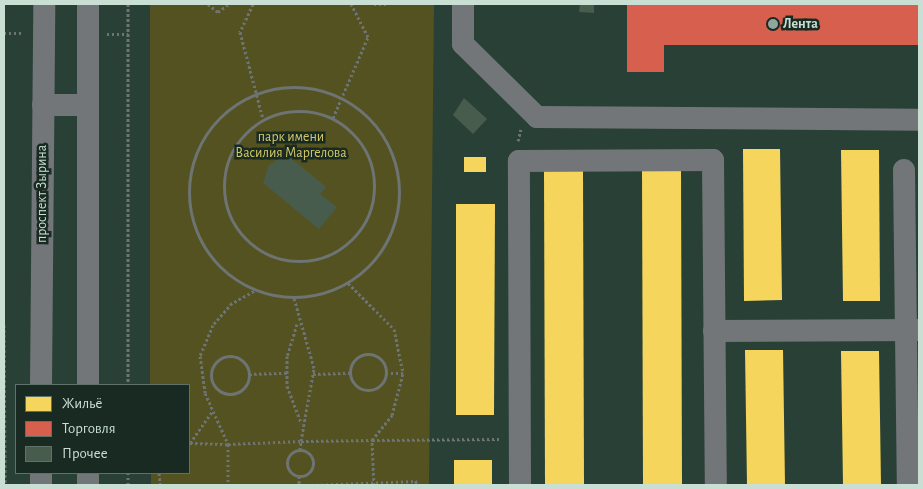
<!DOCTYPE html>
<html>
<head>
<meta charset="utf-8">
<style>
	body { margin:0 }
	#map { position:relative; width:923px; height:489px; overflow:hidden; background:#294036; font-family:"Alegreya Sans",sans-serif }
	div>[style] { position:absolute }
	.green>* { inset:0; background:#545220 }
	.homes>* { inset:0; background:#f6d55c }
	.shops>* { inset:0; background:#d6604d }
	.building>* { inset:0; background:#485c4d }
	.path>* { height:3px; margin-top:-1.5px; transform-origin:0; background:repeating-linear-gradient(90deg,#6d7473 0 2.5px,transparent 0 5px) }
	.path>.ring { margin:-1.5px; padding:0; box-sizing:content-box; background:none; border:3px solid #6d7473; border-radius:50% }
	.minor>* { height:22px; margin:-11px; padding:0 11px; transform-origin:11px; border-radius:11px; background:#727679 }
	.dots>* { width:14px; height:14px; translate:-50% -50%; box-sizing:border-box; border:2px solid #192a22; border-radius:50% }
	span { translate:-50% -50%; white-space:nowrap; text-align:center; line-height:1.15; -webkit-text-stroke:5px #192a22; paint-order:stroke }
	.poi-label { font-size:14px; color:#c9dfd3; font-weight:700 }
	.left { translate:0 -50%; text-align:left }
	.park-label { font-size:14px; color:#d3c766 }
	.street-label { font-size:14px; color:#c9dfd3 }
	.frame { position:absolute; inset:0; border:5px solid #c9dfd3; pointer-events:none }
	.legend { position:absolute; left:15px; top:384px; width:175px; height:90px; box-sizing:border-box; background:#192a22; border:1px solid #5f7269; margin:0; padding:6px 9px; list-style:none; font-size:15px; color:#c9dfd3 }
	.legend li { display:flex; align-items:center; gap:10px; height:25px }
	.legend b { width:25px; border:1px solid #5f7269 }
</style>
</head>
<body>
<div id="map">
	<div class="green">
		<i style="clip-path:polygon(150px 4px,434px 4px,429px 485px,151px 485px,151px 473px,189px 473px,189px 385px,150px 385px)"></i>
	</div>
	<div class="homes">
		<i style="clip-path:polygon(743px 149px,780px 149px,782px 300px,744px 301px)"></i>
		<i style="clip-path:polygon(841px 150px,879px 150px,880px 301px,843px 301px)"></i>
		<i style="clip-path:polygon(464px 157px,486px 157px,486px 172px,464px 172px)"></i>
		<i style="clip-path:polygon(642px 169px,681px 169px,682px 485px,643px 485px)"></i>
		<i style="clip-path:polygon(544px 171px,583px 171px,584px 485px,545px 485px)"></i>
		<i style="clip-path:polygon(456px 204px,495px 204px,494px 415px,456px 415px)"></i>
		<i style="clip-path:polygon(745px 350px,783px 350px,785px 485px,747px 485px)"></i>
		<i style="clip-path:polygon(841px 351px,879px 351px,881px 485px,843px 485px)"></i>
		<i style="clip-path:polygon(454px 460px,492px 460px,492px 485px,454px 485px)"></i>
	</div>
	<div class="shops">
		<i style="clip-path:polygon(627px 4px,919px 4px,919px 45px,664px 45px,664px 72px,627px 72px)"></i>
	</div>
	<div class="building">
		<i style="clip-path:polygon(580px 4px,594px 4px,594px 13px,579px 12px)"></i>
		<i style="clip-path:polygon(464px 98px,487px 119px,473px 134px,453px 115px)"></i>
		<i style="clip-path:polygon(286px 154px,326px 187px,320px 194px,337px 207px,319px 229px,263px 183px,269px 165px)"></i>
	</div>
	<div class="path">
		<i style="left:128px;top:4px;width:381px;rotate:90deg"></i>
		<i style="left:208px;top:4px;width:13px;rotate:39deg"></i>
		<i style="left:218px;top:12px;width:14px;rotate:-36deg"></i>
		<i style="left:253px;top:4px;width:31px;rotate:115deg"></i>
		<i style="left:240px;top:32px;width:90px;rotate:75.2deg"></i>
		<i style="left:374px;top:4px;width:15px"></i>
		<i style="left:4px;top:33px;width:19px"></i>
		<i style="left:107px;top:34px;width:21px"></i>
		<i class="ring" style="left:189px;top:87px;width:207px;height:207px"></i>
		<i class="ring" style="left:224px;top:111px;width:147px;height:147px"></i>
		<i style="left:333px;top:118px;width:88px;rotate:-66.6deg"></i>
		<i style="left:368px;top:37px;width:37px;rotate:-117deg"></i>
		<i style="left:518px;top:141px;width:12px;rotate:-76deg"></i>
		<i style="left:348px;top:283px;width:65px;rotate:45deg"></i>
		<i style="left:394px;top:329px;width:45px;rotate:78.4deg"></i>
		<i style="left:403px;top:373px;width:17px;rotate:180deg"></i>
		<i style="left:254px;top:291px;width:25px;rotate:151deg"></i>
		<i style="left:232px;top:303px;width:29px;rotate:131deg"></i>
		<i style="left:213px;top:325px;width:34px;rotate:113deg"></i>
		<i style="left:200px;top:356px;width:37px;rotate:82deg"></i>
		<i style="left:205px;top:393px;width:56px;rotate:65.7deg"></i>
		<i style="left:228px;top:444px;width:73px;rotate:-2.4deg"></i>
		<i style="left:301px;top:441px;width:74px;rotate:-79.9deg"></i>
		<i style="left:314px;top:368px;width:73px;rotate:-105.9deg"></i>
		<i style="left:297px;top:324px;width:34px;rotate:107deg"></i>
		<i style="left:287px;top:356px;width:30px;rotate:90deg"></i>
		<i style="left:287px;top:386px;width:40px;rotate:69deg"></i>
		<i style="left:4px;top:325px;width:160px;rotate:89.6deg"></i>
		<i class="ring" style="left:350px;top:354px;width:33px;height:33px"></i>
		<i class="ring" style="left:211px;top:356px;width:35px;height:35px"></i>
		<i style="left:249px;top:374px;width:38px;rotate:-2deg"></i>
		<i style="left:313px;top:374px;width:37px;rotate:-2deg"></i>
		<i style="left:190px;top:443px;width:38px;rotate:2deg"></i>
		<i style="left:228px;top:444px;width:41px;rotate:90deg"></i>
		<i style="left:228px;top:485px;width:35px"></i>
		<i style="left:190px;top:443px;width:39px;rotate:-55deg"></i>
		<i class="ring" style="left:287px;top:450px;width:23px;height:23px"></i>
		<i style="left:300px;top:450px;width:9px;rotate:-84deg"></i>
		<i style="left:301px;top:441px;width:71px;rotate:-0.8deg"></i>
		<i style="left:372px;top:440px;width:32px;rotate:-51deg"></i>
		<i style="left:392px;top:415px;width:43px;rotate:-75.3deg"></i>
		<i style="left:159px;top:473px;width:12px;rotate:85deg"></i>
		<i style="left:299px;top:476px;width:9px;rotate:90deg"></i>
		<i style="left:128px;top:485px;width:12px;rotate:-90deg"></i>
		<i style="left:200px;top:485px;width:28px"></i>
		<i style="left:311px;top:485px;width:106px;rotate:-2.2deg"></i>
		<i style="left:417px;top:481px;width:6px;rotate:135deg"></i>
		<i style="left:374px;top:485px;width:45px;rotate:-92.5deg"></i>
		<i style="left:372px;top:440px;width:127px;rotate:-0.5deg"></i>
	</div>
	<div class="minor">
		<i style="left:463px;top:4px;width:40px;rotate:90deg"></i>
		<i style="left:463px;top:44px;width:104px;rotate:44.6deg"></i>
		<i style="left:537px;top:117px;width:382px;rotate:0.4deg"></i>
		<i style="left:43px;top:105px;width:44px"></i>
		<i style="left:904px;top:170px;width:315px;rotate:89.3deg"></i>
		<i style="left:714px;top:331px;width:205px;rotate:-0.3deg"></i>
		<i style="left:41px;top:385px;width:381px;rotate:-89.5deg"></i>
		<i style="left:88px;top:385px;width:381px;rotate:-90deg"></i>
		<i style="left:88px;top:473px;width:12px;rotate:90deg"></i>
		<i style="left:41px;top:485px;width:12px;rotate:-90deg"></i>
		<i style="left:520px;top:485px;width:324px;rotate:-90.2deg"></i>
		<i style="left:519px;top:161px;width:194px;rotate:-0.3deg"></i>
		<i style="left:713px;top:160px;width:325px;rotate:89.5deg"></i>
	</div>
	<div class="dots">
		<i style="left:773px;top:24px;background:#91a79c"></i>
	</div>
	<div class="poi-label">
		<span class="left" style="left:783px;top:24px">Лента</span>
	</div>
	<div class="park-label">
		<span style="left:291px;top:145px">парк имени<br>Василия Маргелова</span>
	</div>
	<div class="street-label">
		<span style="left:42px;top:194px;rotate:-90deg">проспект Зырина</span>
	</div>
	<div class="frame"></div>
	<ul class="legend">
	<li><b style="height:14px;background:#f6d55c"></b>Жильё</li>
	<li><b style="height:14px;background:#d6604d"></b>Торговля</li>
	<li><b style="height:14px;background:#485c4d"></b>Прочее</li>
	</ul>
</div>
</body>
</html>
